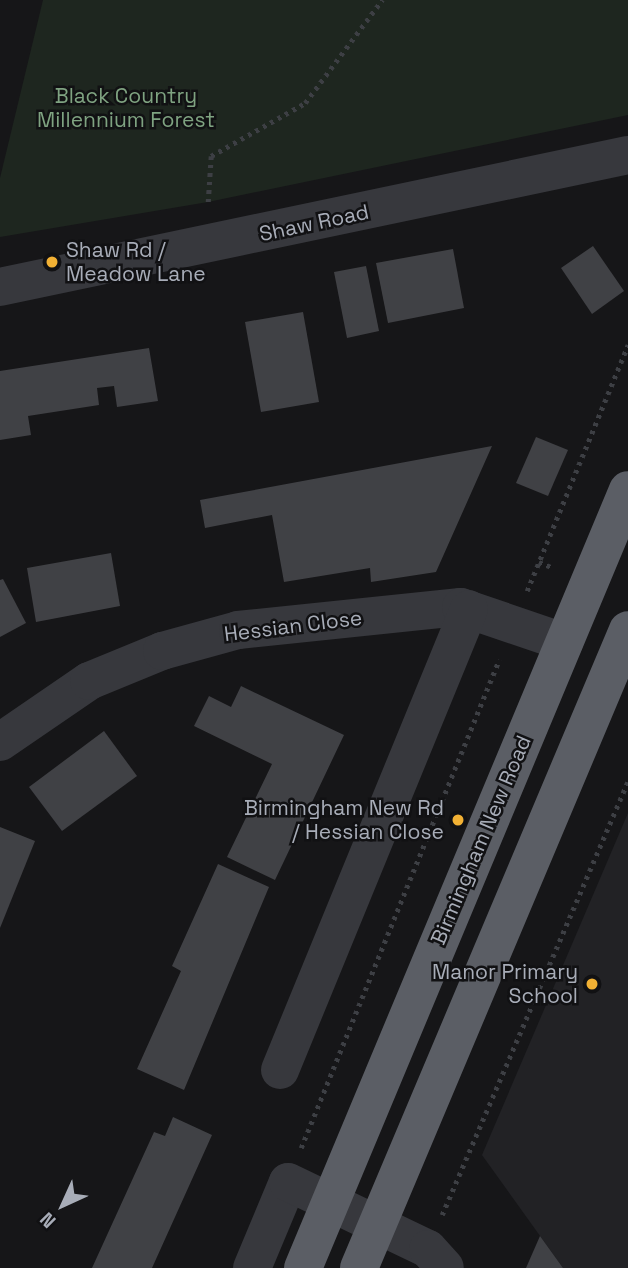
<!DOCTYPE html>
<html>
<head>
<meta charset="utf-8">
<style>
	body { margin:0 }
	#map { position:relative; width:628px; height:1268px; overflow:hidden; background:#161618; font-family:"Space Grotesk",sans-serif }
	div>[style] { position:absolute }
	.built>* { inset:0; background:#222225 }
	.green>* { inset:0; background:#1e261f }
	.building>* { inset:0; background:#404145 }
	.path>* { height:4.5px; margin-top:-2.25px; transform-origin:0; background:repeating-linear-gradient(90deg,#3d3f44 0 3.5px,transparent 0 8.5px) }
	.minor>* { height:38px; margin:-19px; padding:0 19px; transform-origin:19px; border-radius:19px; background:#37383d }
	.tertiary>* { height:38px; margin:-19px; padding:0 19px; transform-origin:19px; border-radius:19px; background:#37383d }
	.trunk>* { height:38px; margin:-19px; padding:0 19px; transform-origin:19px; border-radius:19px; background:#5b5e65 }
	.dots>* { width:19px; height:19px; translate:-50% -50%; box-sizing:border-box; border:4px solid #111113; border-radius:50% }
	span { translate:-50% -50%; white-space:nowrap; text-align:center; line-height:1.15; -webkit-text-stroke:5px #111113; paint-order:stroke }
	.park-label { font-size:21px; color:#7fa381 }
	.street-label { font-size:21px; color:#a8adb8 }
	.poi-label { font-size:21px; color:#a8adb8 }
	.left { translate:0 -50%; text-align:left }
	.right { translate:-100% -50%; text-align:right }
	.north { position:absolute; left:28px; top:1170px; width:70px; height:70px; -webkit-text-stroke:5px #111113; paint-order:stroke; rotate:225deg; font-size:19px; font-weight:700; line-height:28px; text-align:center; color:#a8adb8 }
	.north::after { content:''; display:block; margin:auto; width:24px; height:32px; background:#a8adb8; clip-path:polygon(50% 0,100% 100%,50% 72%,0 100%) }
</style>
</head>
<body>
<div id="map">
	<div class="built">
		<i style="clip-path:polygon(628px 813px,628px 1268px,563px 1268px,482px 1155px)"></i>
	</div>
	<div class="green">
		<i style="clip-path:polygon(43px 0,628px 0,628px 115px,208px 202px,0 237px,0 178px)"></i>
	</div>
	<div class="building">
		<i style="clip-path:polygon(593px 246px,624px 291px,592px 314px,561px 268px)"></i>
		<i style="clip-path:polygon(453px 249px,464px 308px,388px 323px,376px 263px)"></i>
		<i style="clip-path:polygon(366px 266px,379px 331px,347px 338px,334px 272px)"></i>
		<i style="clip-path:polygon(303px 312px,319px 402px,261px 412px,245px 322px)"></i>
		<i style="clip-path:polygon(149px 348px,158px 401px,117px 407px,114px 386px,97px 388px,99px 405px,28px 416px,31px 435px,0 440px,0 371px)"></i>
		<i style="clip-path:polygon(536px 437px,568px 450px,548px 496px,516px 483px)"></i>
		<i style="clip-path:polygon(492px 446px,436px 572px,371px 582px,370px 568px,284px 582px,272px 515px,205px 528px,200px 500px)"></i>
		<i style="clip-path:polygon(111px 553px,120px 606px,36px 622px,27px 568px)"></i>
		<i style="clip-path:polygon(3px 579px,26px 623px,0 637px,0 580px)"></i>
		<i style="clip-path:polygon(241px 686px,344px 735px,275px 880px,227px 857px,272px 764px,194px 726px,209px 696px,231px 707px)"></i>
		<i style="clip-path:polygon(104px 731px,137px 776px,62px 831px,29px 787px)"></i>
		<i style="clip-path:polygon(0 827px,35px 841px,0 928px)"></i>
		<i style="clip-path:polygon(218px 864px,269px 887px,184px 1090px,137px 1069px,181px 971px,172px 966px)"></i>
		<i style="clip-path:polygon(173px 1117px,212px 1135px,152px 1268px,92px 1268px,154px 1132px,165px 1136px)"></i>
		<i style="clip-path:polygon(540px 1236px,563px 1268px,526px 1268px)"></i>
	</div>
	<div class="path">
		<i style="left:208px;top:202px;width:46px;rotate:-86.3deg"></i>
		<i style="left:211px;top:156px;width:108px;rotate:-29.4deg"></i>
		<i style="left:305px;top:103px;width:129px;rotate:-53.2deg"></i>
		<i style="left:539px;top:562px;width:16px;rotate:22deg"></i>
		<i style="left:527px;top:591px;width:266px;rotate:-67.7deg"></i>
		<i style="left:301px;top:1148px;width:527px;rotate:-67.92deg"></i>
		<i style="left:442px;top:1215px;width:471px;rotate:-66.8deg"></i>
	</div>
	<div class="minor">
		<i style="left:0;top:742px;width:108px;rotate:-34.4deg"></i>
		<i style="left:89px;top:681px;width:79px;rotate:-22.3deg"></i>
		<i style="left:162px;top:651px;width:79px;rotate:-15.4deg"></i>
		<i style="left:238px;top:630px;width:224px;rotate:-5.9deg"></i>
		<i style="left:461px;top:607px;width:109px;rotate:18.8deg"></i>
		<i style="left:280px;top:1070px;width:498px;rotate:-67.7deg"></i>
		<i style="left:252px;top:1268px;width:93px;rotate:-67.3deg"></i>
		<i style="left:288px;top:1182px;width:155px;rotate:25.6deg"></i>
		<i style="left:428px;top:1249px;width:25px;rotate:48deg"></i>
	</div>
	<div class="tertiary">
		<i style="left:0;top:287px;width:642px;rotate:-11.87deg"></i>
	</div>
	<div class="trunk">
		<i style="left:303px;top:1268px;width:843px;rotate:-67.33deg"></i>
		<i style="left:359px;top:1268px;width:692px;rotate:-67.14deg"></i>
	</div>
	<div class="dots">
		<i style="left:52px;top:262px;background:#f2b134"></i>
		<i style="left:458px;top:820px;background:#f2b134"></i>
		<i style="left:592px;top:984px;background:#f2b134"></i>
	</div>
	<div class="park-label">
		<span style="left:126px;top:108px">Black Country<br>Millennium Forest</span>
	</div>
	<div class="street-label">
		<span style="left:314px;top:223px;rotate:-12deg">Shaw Road</span>
		<span style="left:293px;top:626px;rotate:-7deg">Hessian Close</span>
		<span style="left:481px;top:840px;rotate:-67deg">Birmingham New Road</span>
	</div>
	<div class="poi-label">
		<span class="left" style="left:66px;top:262px">Shaw Rd /<br>Meadow Lane</span>
		<span class="right" style="left:444px;top:820px">Birmingham New Rd<br>/ Hessian Close</span>
		<span class="right" style="left:578px;top:984px">Manor Primary<br>School</span>
	</div>
	<div class="north">N</div>
</div>
</body>
</html>
